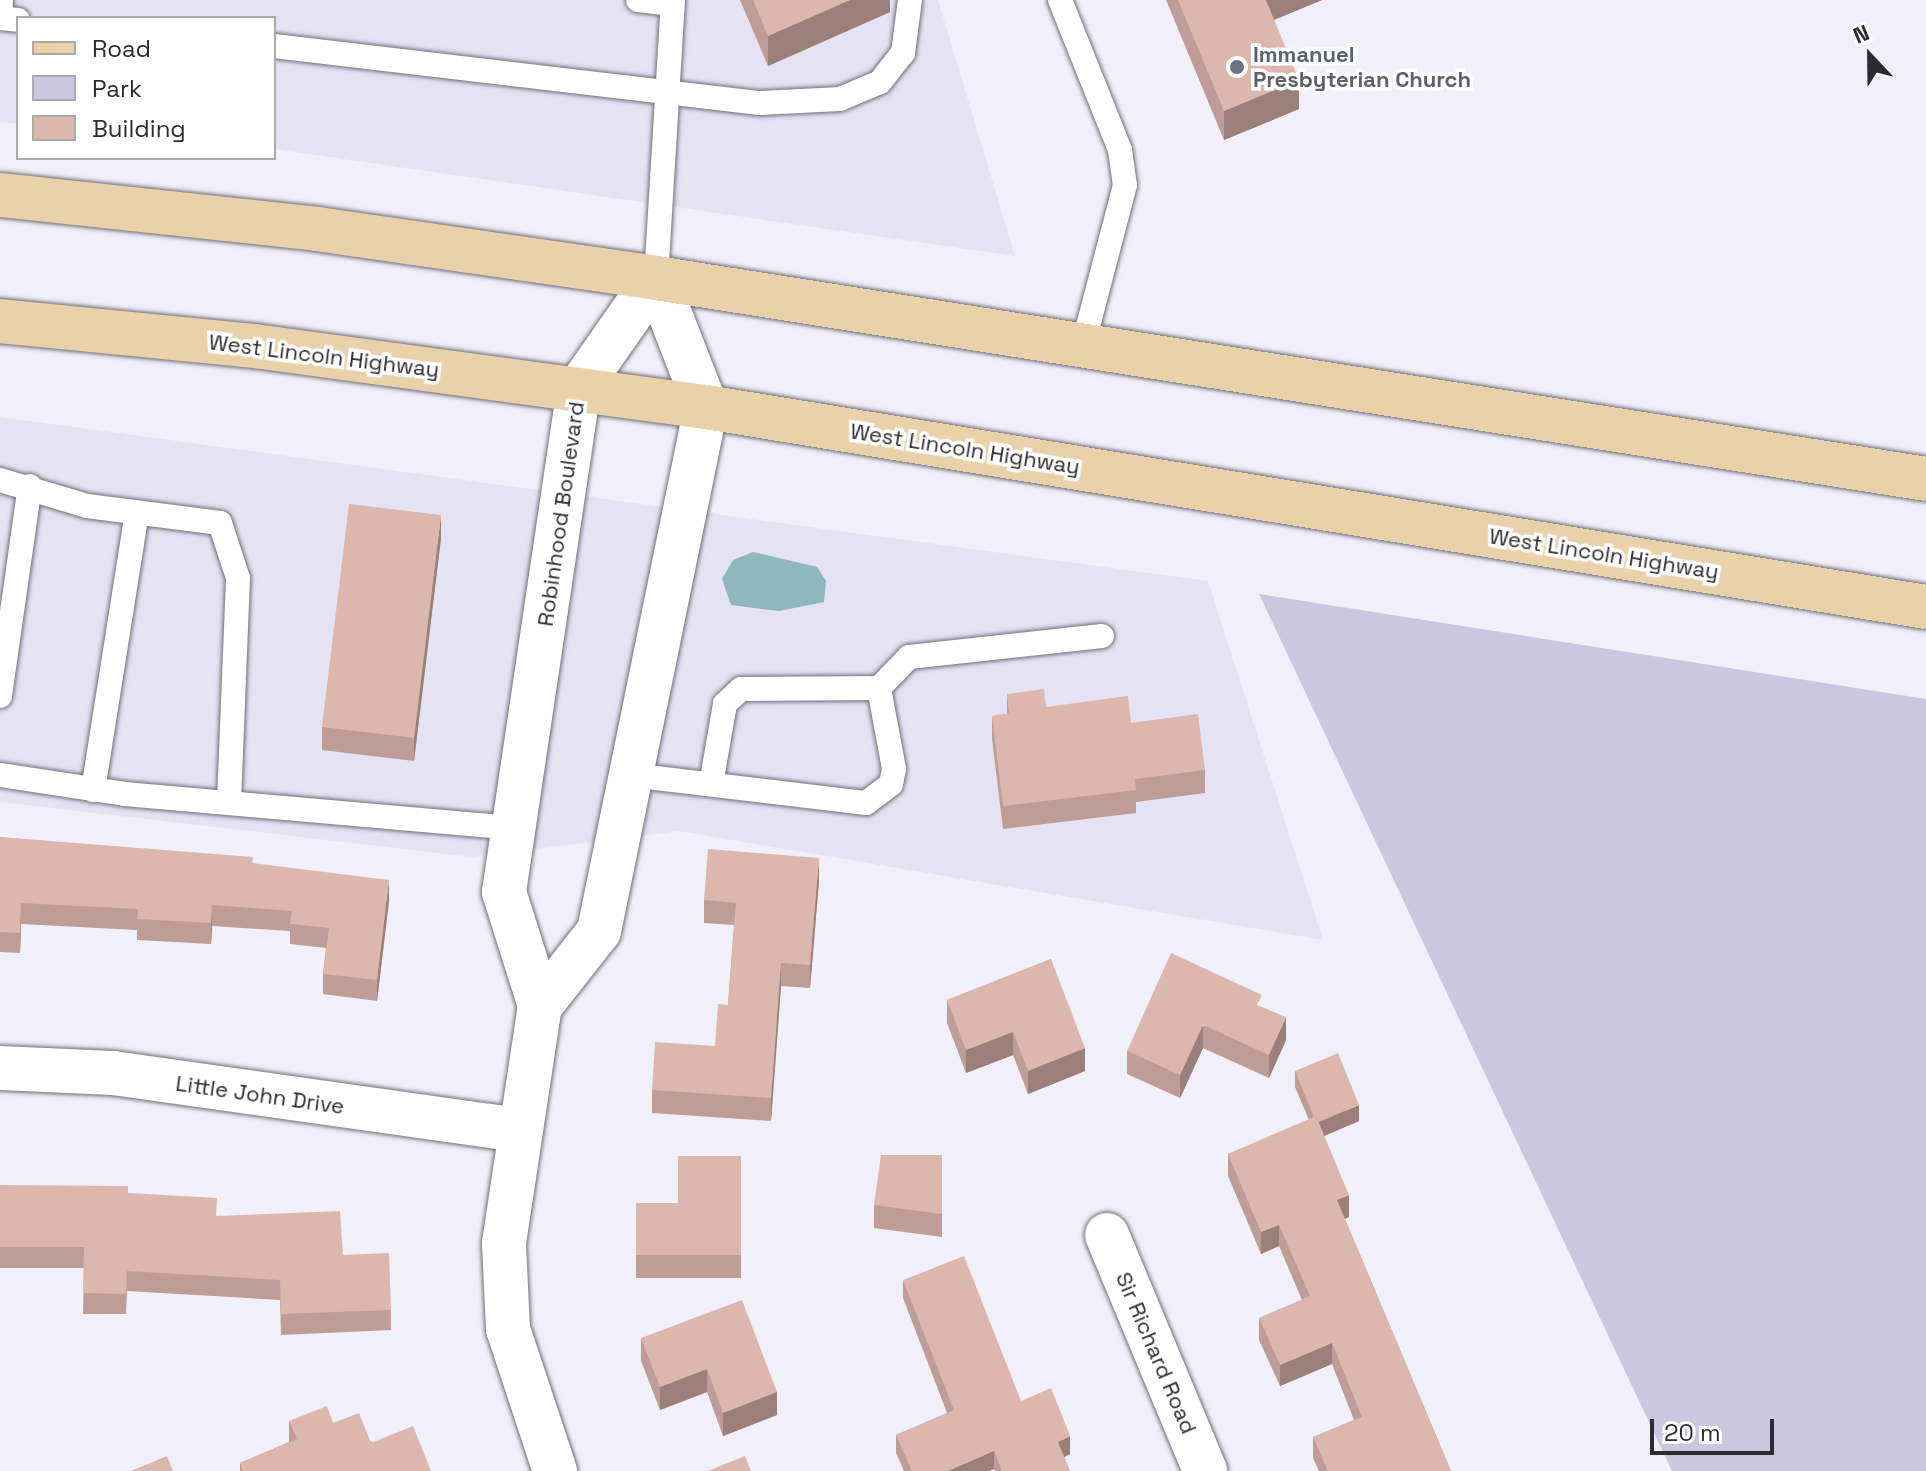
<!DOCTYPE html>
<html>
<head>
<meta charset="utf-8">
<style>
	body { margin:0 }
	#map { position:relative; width:1926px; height:1471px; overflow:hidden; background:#f1eff9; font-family:"Space Grotesk",sans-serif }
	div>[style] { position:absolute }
	.built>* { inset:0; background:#e5e2f4 }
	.green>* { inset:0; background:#cbc7e0 }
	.water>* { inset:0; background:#8eb7c0 }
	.roads { filter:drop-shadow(0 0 2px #706f78) drop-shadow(0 0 2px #706f78) }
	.lane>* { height:24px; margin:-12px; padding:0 12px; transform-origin:12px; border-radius:12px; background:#fff }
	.street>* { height:44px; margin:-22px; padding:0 22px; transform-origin:22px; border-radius:22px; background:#fff }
	.primary>* { height:44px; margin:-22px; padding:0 22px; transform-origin:22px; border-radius:22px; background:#e9d1a9 }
	.wall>* { inset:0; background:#bd9d95 }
	.shaded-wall>* { inset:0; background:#9a8079 }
	.building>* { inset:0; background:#dcb7ad }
	.dots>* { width:22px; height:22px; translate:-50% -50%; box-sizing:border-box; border:4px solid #fff; border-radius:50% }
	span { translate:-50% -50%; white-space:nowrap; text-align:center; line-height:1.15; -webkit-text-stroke:7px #fff; paint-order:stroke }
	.worship-label { font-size:22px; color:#5b616d; font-weight:700 }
	.left { translate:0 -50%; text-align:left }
	.street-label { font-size:22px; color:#2c2b2f }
	.legend { position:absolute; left:16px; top:16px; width:260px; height:144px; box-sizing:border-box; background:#fff; border:2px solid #abaaac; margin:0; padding:10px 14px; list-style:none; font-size:24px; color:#2c2b2f }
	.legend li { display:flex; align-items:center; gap:16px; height:40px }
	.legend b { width:40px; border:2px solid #abaaac }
	.north { position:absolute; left:1830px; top:16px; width:80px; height:80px; -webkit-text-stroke:6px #fff; paint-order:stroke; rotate:338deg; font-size:22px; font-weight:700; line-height:32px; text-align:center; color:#2c2b2f }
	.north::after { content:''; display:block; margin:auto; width:28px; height:36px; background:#2c2b2f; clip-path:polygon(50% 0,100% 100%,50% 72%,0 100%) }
	.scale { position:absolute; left:1650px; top:1419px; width:124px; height:36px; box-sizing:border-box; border:4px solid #2c2b2f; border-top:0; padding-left:10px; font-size:24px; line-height:28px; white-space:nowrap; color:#2c2b2f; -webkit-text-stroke:6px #fff; paint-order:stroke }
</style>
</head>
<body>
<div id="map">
	<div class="built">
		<i style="clip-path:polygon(0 0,938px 0,1015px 256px,274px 149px,274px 18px,18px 18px,18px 124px,0 122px)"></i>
		<i style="clip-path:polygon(0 417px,1208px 581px,1323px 940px,679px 831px,472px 857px,0 802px)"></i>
	</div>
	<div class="green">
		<i style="clip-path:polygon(1259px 594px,1926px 699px,1926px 1471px,1672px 1471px)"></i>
	</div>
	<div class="water">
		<i style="clip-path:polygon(753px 552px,817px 567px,826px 581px,824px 602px,779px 611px,731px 605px,722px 579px,733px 560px)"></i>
	</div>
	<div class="roads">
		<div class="lane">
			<i style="left:1px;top:0;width:18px;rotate:93deg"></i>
			<i style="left:0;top:18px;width:18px;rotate:6deg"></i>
			<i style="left:638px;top:0;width:34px;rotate:7deg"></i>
			<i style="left:1060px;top:0;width:162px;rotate:68.2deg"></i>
			<i style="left:1120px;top:150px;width:35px;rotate:82deg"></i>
			<i style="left:1125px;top:185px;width:165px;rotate:104.7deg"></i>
			<i style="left:274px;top:46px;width:489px;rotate:6.7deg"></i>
			<i style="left:760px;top:103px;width:80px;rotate:-2.9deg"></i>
			<i style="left:840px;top:99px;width:43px;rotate:-23deg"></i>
			<i style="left:880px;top:82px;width:37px;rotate:-52deg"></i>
			<i style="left:903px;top:53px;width:53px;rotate:-82.5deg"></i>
			<i style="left:656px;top:278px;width:279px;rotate:-86.5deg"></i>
			<i style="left:0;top:480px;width:91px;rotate:16.6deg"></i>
			<i style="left:87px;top:506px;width:134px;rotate:7.3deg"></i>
			<i style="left:220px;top:523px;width:58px;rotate:71.9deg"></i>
			<i style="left:238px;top:578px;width:225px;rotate:92.3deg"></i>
			<i style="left:879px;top:688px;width:43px;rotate:-45.9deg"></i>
			<i style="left:909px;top:657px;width:194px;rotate:-6.2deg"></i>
			<i style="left:0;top:696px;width:212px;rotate:-81.9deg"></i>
			<i style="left:0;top:775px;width:126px;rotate:8.6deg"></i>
			<i style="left:125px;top:794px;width:391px;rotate:5deg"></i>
			<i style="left:631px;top:775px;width:237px;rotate:6.8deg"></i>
			<i style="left:866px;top:803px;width:31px;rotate:-37deg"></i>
			<i style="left:891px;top:784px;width:15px;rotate:-79deg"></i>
			<i style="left:894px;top:769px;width:82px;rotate:-100.5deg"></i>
			<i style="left:879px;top:688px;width:138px;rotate:179.6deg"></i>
			<i style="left:741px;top:689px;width:22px;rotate:137deg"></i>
			<i style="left:725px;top:704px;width:81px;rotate:99.9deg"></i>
			<i style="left:93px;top:790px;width:281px;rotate:-81deg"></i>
		</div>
		<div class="street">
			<i style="left:540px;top:1006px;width:95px;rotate:-51.8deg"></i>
			<i style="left:599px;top:931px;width:535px;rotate:-78.46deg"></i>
			<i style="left:706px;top:407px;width:138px;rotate:-111.2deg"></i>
			<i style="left:0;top:1068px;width:113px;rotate:2.5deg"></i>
			<i style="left:113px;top:1073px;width:410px;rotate:8deg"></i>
			<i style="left:1107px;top:1235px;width:256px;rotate:67.4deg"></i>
			<i style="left:555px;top:1471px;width:150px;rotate:-108.3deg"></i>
			<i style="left:508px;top:1329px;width:86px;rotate:-92.7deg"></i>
			<i style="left:504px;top:1243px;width:240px;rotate:-81.4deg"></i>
			<i style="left:540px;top:1006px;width:120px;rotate:-107.5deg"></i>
			<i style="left:504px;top:892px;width:510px;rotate:-81.54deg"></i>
			<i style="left:579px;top:388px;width:134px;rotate:-55deg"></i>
		</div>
		<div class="primary">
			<i style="left:0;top:195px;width:319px;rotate:6.1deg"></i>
			<i style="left:317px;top:229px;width:343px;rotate:8.2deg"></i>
			<i style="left:656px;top:278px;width:1286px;rotate:8.99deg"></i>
			<i style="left:0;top:321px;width:255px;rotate:5.6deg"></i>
			<i style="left:254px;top:346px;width:456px;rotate:7.7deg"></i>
			<i style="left:706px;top:407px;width:1236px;rotate:9.31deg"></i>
		</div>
	</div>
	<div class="wall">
		<i style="clip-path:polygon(740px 0,890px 0,890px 12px,768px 66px)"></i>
		<i style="clip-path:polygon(1166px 0,1322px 0,1274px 20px,1299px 109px,1224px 140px)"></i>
		<i style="clip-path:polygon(441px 538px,414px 761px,322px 750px,322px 727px)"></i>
		<i style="clip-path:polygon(1007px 694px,1046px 707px,1131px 723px,1205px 770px,1205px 793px,1136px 802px,1136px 813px,1003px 829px,992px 739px,992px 716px,1007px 714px)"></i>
		<i style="clip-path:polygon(0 837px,253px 863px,389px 901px,377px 1001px,323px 994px,323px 974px,326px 948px,290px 944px,290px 931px,212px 926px,211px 944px,137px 940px,137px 930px,21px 924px,20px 953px,0 952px)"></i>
		<i style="clip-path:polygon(819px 881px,810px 988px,781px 986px,771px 1121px,652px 1113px,652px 1090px,715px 1046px,728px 1005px,734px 925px,704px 923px,704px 900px)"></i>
		<i style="clip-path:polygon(1051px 959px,1085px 1071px,1028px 1094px,1013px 1055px,966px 1073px,947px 1023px,947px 1000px)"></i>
		<i style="clip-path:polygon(1262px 1007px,1286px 1040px,1269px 1078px,1203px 1048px,1180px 1098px,1127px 1074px,1127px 1051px)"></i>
		<i style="clip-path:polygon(1295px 1071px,1359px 1121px,1324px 1136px,1349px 1217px,1345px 1219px,1451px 1471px,1319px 1471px,1313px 1458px,1313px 1437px,1354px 1420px,1332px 1364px,1280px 1386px,1259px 1340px,1259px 1318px,1302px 1300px,1279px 1246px,1261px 1254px,1228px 1176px,1228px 1154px,1309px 1120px,1295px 1087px)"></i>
		<i style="clip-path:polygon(942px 1155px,942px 1237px,874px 1228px,874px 1205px)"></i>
		<i style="clip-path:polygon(741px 1156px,741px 1278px,636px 1278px,636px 1203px,678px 1203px)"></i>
		<i style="clip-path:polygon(0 1185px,128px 1193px,217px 1216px,343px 1255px,391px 1310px,391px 1330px,281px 1335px,280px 1300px,127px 1291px,126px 1314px,83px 1314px,84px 1268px,0 1268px)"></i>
		<i style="clip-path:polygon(903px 1280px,1070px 1454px,1064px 1457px,1070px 1471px,995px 1471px,994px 1469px,989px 1471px,904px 1471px,896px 1453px,896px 1435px,947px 1413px,903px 1298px)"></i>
		<i style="clip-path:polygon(641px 1338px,777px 1392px,777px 1415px,723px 1436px,707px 1392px,660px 1410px,641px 1361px)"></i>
		<i style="clip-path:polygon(289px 1421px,333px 1423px,431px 1471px,240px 1471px,240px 1463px,289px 1442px)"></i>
	</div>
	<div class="shaded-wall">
		<i style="clip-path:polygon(850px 0,890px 0,890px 12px,768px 66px,768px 36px)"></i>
		<i style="clip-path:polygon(1264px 0,1322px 0,1264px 24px)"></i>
		<i style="clip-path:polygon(1299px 80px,1299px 109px,1224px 140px,1224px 111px)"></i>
		<i style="clip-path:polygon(441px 515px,441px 538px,414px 761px,414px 738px)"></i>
		<i style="clip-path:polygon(819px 858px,819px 881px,810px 988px,810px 965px)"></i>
		<i style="clip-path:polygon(389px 880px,389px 901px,377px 1001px,377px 980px)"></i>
		<i style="clip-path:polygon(21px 903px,21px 924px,20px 953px,20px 933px)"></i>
		<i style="clip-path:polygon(212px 905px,212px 926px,211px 944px,211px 923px)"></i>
		<i style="clip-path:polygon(781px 963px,781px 986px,771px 1121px,771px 1098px)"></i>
		<i style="clip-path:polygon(1286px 1017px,1286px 1040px,1269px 1078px,1269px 1055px)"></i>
		<i style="clip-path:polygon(1203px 1025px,1203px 1048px,1180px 1098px,1180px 1075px)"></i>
		<i style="clip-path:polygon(1013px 1032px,1013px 1055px,966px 1073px,966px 1050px)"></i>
		<i style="clip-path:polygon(1085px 1048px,1085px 1071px,1028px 1094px,1028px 1071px)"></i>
		<i style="clip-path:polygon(1359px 1105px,1359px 1121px,1317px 1139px,1317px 1123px)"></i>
		<i style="clip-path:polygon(1349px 1195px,1349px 1217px,1337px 1222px,1337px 1200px)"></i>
		<i style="clip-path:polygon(1279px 1225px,1279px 1246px,1261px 1254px,1261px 1232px)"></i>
		<i style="clip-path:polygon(1332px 1343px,1332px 1364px,1280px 1386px,1280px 1365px)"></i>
		<i style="clip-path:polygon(707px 1369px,707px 1392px,660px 1410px,660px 1387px)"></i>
		<i style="clip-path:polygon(777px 1392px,777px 1415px,723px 1436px,723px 1413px)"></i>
		<i style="clip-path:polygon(1070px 1436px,1070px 1454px,1058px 1460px,1058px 1442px)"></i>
		<i style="clip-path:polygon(994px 1451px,994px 1469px,989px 1471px,948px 1471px)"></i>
	</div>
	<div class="building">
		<i style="clip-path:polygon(753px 0,850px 0,768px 36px)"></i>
		<i style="clip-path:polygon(1178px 0,1266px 0,1299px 80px,1224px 111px)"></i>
		<i style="clip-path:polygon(349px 504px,441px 515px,414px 738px,322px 727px)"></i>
		<i style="clip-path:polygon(1044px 689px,1046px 707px,1128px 696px,1131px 723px,1198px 714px,1205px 770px,1135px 779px,1136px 790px,1003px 806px,992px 716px,1009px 713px,1007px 694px)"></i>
		<i style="clip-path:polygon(0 837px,253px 857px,252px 863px,389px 880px,377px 980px,323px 974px,329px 928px,290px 924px,292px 911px,212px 905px,211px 923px,137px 919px,138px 909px,21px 903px,20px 933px,0 932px)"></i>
		<i style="clip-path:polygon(708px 849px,819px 858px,810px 965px,781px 963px,771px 1098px,652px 1090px,655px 1042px,715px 1046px,718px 1004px,728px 1005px,736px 903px,704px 900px)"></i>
		<i style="clip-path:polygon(1171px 953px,1262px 995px,1257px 1005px,1286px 1017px,1269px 1055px,1203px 1025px,1180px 1075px,1127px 1051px)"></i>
		<i style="clip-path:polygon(1051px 959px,1085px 1048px,1028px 1071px,1013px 1032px,966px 1050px,947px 1000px)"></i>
		<i style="clip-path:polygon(1338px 1053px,1359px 1105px,1318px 1122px,1316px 1116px,1314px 1117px,1295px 1071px)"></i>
		<i style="clip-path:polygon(1316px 1116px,1349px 1195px,1337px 1200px,1451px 1471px,1328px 1471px,1313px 1437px,1362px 1417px,1332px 1343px,1280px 1365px,1259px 1318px,1310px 1296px,1279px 1225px,1261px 1232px,1228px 1154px)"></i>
		<i style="clip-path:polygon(881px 1155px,942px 1155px,942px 1214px,874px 1205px)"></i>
		<i style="clip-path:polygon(678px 1156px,741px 1156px,741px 1255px,636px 1255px,636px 1203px,678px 1203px)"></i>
		<i style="clip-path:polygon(0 1185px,128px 1186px,128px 1193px,217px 1198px,216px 1216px,340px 1211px,343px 1255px,389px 1253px,391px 1310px,281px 1314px,280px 1280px,127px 1271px,126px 1294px,83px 1293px,84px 1247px,0 1247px)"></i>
		<i style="clip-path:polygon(964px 1256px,1021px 1401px,1051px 1388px,1070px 1436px,1058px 1442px,1070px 1471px,1002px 1471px,994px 1451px,948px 1471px,912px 1471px,896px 1435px,954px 1410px,903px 1280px)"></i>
		<i style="clip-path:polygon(742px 1300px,777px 1392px,723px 1413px,707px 1369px,660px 1387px,641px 1338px)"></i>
		<i style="clip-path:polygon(327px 1406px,333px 1423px,359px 1413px,371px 1443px,413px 1426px,431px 1471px,243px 1471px,240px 1463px,297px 1439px,289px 1421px)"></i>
		<i style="clip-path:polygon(167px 1456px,173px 1471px,131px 1471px)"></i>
		<i style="clip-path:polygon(745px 1456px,751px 1471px,708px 1471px)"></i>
	</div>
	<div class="dots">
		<i style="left:1237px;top:67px;background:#6b7280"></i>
	</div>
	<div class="worship-label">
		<span class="left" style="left:1253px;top:67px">Immanuel<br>Presbyterian Church</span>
	</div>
	<div class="street-label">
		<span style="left:324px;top:356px;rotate:7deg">West Lincoln Highway</span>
		<span style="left:965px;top:449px;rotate:9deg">West Lincoln Highway</span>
		<span style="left:561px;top:514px;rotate:-82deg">Robinhood Boulevard</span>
		<span style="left:1604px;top:554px;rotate:9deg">West Lincoln Highway</span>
		<span style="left:260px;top:1095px;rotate:8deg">Little John Drive</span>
		<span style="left:1156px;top:1353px;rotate:67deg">Sir Richard Road</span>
	</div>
	<ul class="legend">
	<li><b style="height:10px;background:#e9d1a9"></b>Road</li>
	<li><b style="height:22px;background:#cbc7e0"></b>Park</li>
	<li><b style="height:22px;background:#dcb7ad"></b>Building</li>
	</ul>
	<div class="north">N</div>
	<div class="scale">20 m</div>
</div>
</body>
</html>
